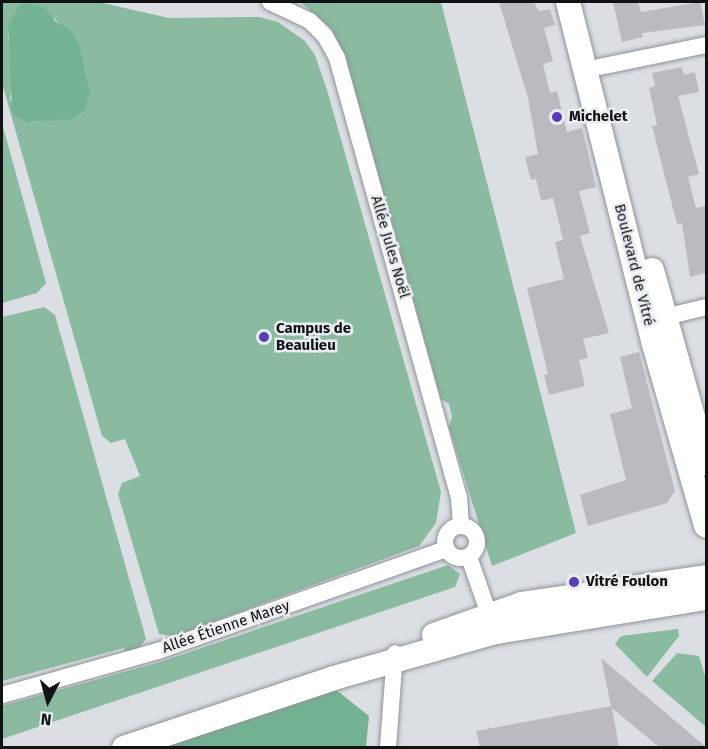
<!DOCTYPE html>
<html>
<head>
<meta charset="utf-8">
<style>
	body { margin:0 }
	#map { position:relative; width:708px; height:749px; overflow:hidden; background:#dbdfe4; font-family:"Fira Sans",sans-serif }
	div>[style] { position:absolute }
	.green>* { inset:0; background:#8abaa0 }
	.forest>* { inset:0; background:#73b292 }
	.building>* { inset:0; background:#babbc0 }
	.roads { filter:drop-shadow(0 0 2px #8f9398) drop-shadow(0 0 2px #8f9398) }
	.minor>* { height:16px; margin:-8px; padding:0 8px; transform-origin:8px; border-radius:8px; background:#fff }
	.minor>.ring { margin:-8px; padding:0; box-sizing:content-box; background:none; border:16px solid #fff; border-radius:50% }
	.secondary>* { height:24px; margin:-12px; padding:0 12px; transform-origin:12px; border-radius:12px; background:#fff }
	.dots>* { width:16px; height:16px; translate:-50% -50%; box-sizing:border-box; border:3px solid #e9edf2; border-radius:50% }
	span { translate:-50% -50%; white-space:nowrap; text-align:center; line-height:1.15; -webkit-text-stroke:5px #e9edf2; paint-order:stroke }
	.poi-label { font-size:15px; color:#111214; font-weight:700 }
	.left { translate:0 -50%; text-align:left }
	.street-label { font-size:15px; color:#111214 }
	.frame { position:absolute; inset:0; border:3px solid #111214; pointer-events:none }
	.north { position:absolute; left:18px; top:671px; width:60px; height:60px; -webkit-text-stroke:4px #e9edf2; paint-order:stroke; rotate:186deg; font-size:16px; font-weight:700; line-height:24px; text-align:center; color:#111214 }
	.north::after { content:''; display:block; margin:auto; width:21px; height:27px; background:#111214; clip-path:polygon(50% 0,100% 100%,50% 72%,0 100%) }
</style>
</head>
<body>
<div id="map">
	<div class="green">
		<i style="clip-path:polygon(evenodd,2px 2px,98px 2px,169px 18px,259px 17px,278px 22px,305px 41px,315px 55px,327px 90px,441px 492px,436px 523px,419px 546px,174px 636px,159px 634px,118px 494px,122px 483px,140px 476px,125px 439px,111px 443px,102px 436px,2px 83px,2px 2px,54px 18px,80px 46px,90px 91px,77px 117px,34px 122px,10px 100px,12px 80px,8px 33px,54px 18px)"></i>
		<i style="clip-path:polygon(300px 2px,441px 2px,576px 533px,492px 566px,449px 427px,452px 417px,449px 404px,441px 399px,346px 58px,331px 28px)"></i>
		<i style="clip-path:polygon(2px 123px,46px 283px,37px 293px,2px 303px)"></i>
		<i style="clip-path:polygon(44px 307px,55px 315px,146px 639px,139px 648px,126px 652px,124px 648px,2px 681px,2px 317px)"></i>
		<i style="clip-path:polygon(448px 565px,460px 574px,455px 587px,2px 739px,2px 706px,160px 662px)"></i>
		<i style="clip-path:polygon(678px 629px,679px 636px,647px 677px,615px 644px,621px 636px)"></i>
		<i style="clip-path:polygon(677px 653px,699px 656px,706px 679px,706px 727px,652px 681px)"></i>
	</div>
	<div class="forest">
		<i style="clip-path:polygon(29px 3px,45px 8px,56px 22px,70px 29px,80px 46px,90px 91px,84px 111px,73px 119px,29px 122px,15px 117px,12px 111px,8px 25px,20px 5px)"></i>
		<i style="clip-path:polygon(335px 689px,369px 716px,366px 747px,161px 748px)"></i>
	</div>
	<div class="building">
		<i style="clip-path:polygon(499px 2px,534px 2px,539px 11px,550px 9px,555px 25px,544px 28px,553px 61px,543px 64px,550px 93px,557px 91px,567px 132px,582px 128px,596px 187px,579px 191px,590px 233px,580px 236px,609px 333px,583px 339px,588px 358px,579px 360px,585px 386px,549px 395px,544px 375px,548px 374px,527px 288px,564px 279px,555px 242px,563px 240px,553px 198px,541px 201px,536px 179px,531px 180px,525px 157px,538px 154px,528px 98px)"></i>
		<i style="clip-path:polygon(613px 2px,638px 2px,641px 12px,700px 2px,705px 25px,642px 33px,643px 37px,622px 42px)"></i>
		<i style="clip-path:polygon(682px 67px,684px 75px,695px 72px,699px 92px,678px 96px,699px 174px,688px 177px,696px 208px,706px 206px,706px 273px,690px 277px,682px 223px,677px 224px,652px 126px,657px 125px,649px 88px,655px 86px,652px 73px)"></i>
		<i style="clip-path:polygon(639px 352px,675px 491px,667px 503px,588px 526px,580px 495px,626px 480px,610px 414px,632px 408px,620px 357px)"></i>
		<i style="clip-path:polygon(601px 658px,706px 747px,659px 747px,612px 708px,619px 747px,480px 747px,476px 731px,611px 706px)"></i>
	</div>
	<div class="roads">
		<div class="minor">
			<i style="left:270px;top:2px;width:44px;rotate:25.4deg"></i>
			<i style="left:310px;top:21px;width:21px;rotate:45deg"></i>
			<i style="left:325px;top:36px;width:25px;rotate:61deg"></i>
			<i style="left:337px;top:58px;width:456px;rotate:74.5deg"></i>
			<i style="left:459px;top:497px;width:29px;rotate:86deg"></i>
			<i style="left:599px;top:67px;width:109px;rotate:-11.6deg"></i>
			<i style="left:665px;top:317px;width:42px;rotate:-13.7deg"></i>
			<i class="ring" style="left:445px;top:526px;width:16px;height:16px"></i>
			<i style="left:469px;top:557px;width:73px;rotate:70.8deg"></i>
			<i style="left:2px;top:695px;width:162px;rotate:-15.8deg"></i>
			<i style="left:158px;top:651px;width:306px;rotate:-19.5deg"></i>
			<i style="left:388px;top:748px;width:95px;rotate:-85.8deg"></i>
		</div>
		<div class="secondary">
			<i style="left:568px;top:2px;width:349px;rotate:75.9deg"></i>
			<i style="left:653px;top:341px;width:192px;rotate:74deg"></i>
			<i style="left:652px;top:270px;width:201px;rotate:74.4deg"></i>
			<i style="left:434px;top:635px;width:93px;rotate:-19.4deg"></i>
			<i style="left:522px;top:604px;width:186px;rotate:-8.3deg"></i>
			<i style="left:124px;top:748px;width:221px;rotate:-18.4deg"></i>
			<i style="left:334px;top:678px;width:168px;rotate:-15.9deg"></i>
			<i style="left:496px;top:632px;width:213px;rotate:-9.2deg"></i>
		</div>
	</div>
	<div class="dots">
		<i style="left:557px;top:117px;background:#573db5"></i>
		<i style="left:264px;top:337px;background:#573db5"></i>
		<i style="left:574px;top:582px;background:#573db5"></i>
	</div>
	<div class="poi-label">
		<span class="left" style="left:569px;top:117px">Michelet</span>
		<span class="left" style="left:276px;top:337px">Campus de<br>Beaulieu</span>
		<span class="left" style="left:586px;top:582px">Vitré Foulon</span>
	</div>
	<div class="street-label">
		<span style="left:390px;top:247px;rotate:74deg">Allée Jules Noël</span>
		<span style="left:634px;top:265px;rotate:76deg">Boulevard de Vitré</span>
		<span style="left:226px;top:627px;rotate:-19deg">Allée Étienne Marey</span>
	</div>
	<div class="frame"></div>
	<div class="north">N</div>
</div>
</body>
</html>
